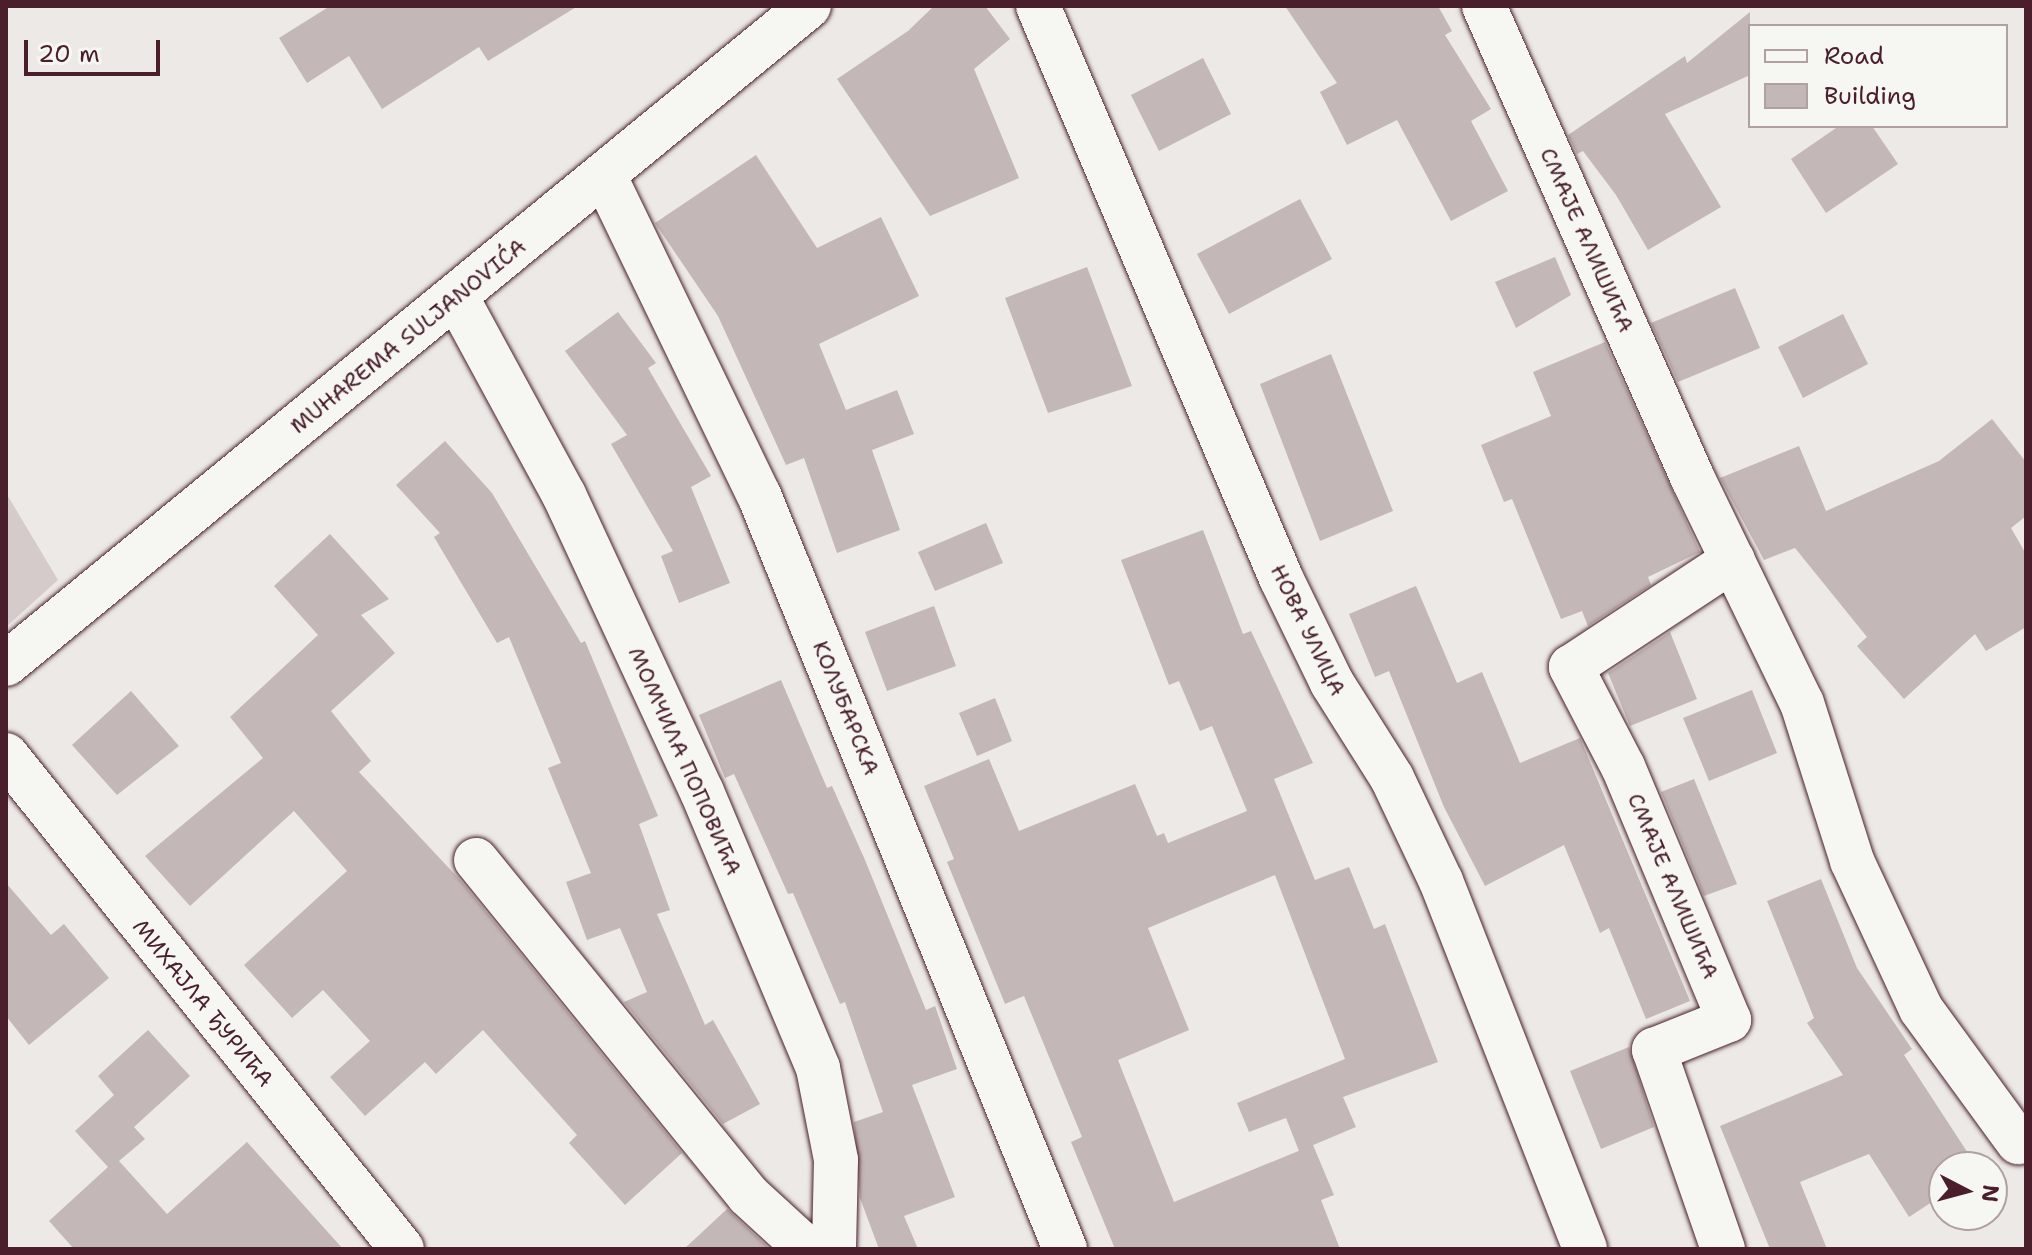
<!DOCTYPE html>
<html>
<head>
<meta charset="utf-8">
<style>
	body { margin:0 }
	#map { position:relative; width:2032px; height:1255px; overflow:hidden; background:#ece9e6; font-family:"Shantell Sans",sans-serif }
	div>[style] { position:absolute }
	.green>* { inset:0; background:#d4cbca }
	.building>* { inset:0; background:#c4b7b7 }
	.roads { filter:drop-shadow(0 0 2px #4a1f2b) drop-shadow(0 0 2px #4a1f2b) }
	.street>* { height:44px; margin:-22px; padding:0 22px; transform-origin:22px; border-radius:22px; background:#f6f6f2 }
	span { translate:-50% -50%; white-space:nowrap; text-align:center; line-height:1.15; -webkit-text-stroke:8px #f6f6f2; paint-order:stroke }
	.street-label { font-size:22px; color:#4a1f2b }
	.frame { position:absolute; inset:0; border:8px solid #4a1f2b; pointer-events:none }
	.legend { position:absolute; left:1748px; top:24px; width:260px; height:104px; box-sizing:border-box; background:#f6f6f2; border:2px solid #b1a0a2; margin:0; padding:10px 14px; list-style:none; font-size:24px; color:#4a1f2b }
	.legend li { display:flex; align-items:center; gap:16px; height:40px }
	.legend b { width:40px; border:2px solid #b1a0a2 }
	.north { position:absolute; left:1928px; top:1151px; width:80px; height:80px; box-sizing:border-box; background:#f6f6f2; border:2px solid #b1a0a2; border-radius:50%; rotate:96deg; font-size:22px; font-weight:700; line-height:32px; text-align:center; color:#4a1f2b }
	.north::after { content:''; display:block; margin:auto; width:28px; height:36px; background:#4a1f2b; clip-path:polygon(50% 0,100% 100%,50% 72%,0 100%) }
	.scale { position:absolute; left:24px; top:40px; width:136px; height:36px; box-sizing:border-box; border:4px solid #4a1f2b; border-top:0; padding-left:10px; font-size:24px; line-height:28px; white-space:nowrap; color:#4a1f2b; -webkit-text-stroke:6px #f6f6f2; paint-order:stroke }
</style>
</head>
<body>
<div id="map">
	<div class="green">
		<i style="clip-path:polygon(6px 493px,58px 580px,6px 627px)"></i>
	</div>
	<div class="building">
		<i style="clip-path:polygon(330px 6px,578px 6px,488px 61px,479px 47px,382px 109px,349px 56px,307px 83px,279px 38px)"></i>
		<i style="clip-path:polygon(934px 6px,985px 6px,1010px 39px,974px 69px,1019px 178px,930px 216px,837px 79px,908px 31px)"></i>
		<i style="clip-path:polygon(1285px 6px,1438px 6px,1452px 31px,1445px 35px,1491px 109px,1471px 121px,1508px 191px,1451px 221px,1397px 120px,1347px 145px,1320px 92px,1337px 83px)"></i>
		<i style="clip-path:polygon(1750px 12px,1750px 75px,1665px 114px,1721px 207px,1648px 250px,1616px 195px,1583px 151px,1577px 154px,1568px 135px,1685px 56px,1687px 63px)"></i>
		<i style="clip-path:polygon(1203px 58px,1231px 114px,1159px 151px,1131px 95px)"></i>
		<i style="clip-path:polygon(1839px 126px,1872px 126px,1898px 164px,1826px 213px,1791px 159px)"></i>
		<i style="clip-path:polygon(756px 155px,817px 248px,881px 217px,919px 296px,819px 344px,846px 410px,897px 390px,914px 434px,872px 450px,900px 530px,837px 553px,804px 458px,786px 465px,718px 316px,655px 223px)"></i>
		<i style="clip-path:polygon(1300px 199px,1332px 259px,1229px 314px,1197px 254px)"></i>
		<i style="clip-path:polygon(1555px 257px,1571px 295px,1516px 328px,1495px 282px)"></i>
		<i style="clip-path:polygon(1087px 267px,1132px 386px,1048px 413px,1005px 298px)"></i>
		<i style="clip-path:polygon(1735px 288px,1760px 348px,1678px 382px,1651px 323px)"></i>
		<i style="clip-path:polygon(618px 312px,656px 363px,648px 368px,711px 476px,691px 487px,730px 583px,679px 603px,661px 556px,673px 551px,611px 444px,627px 435px,565px 351px)"></i>
		<i style="clip-path:polygon(1843px 314px,1868px 364px,1803px 398px,1778px 347px)"></i>
		<i style="clip-path:polygon(1605px 342px,1700px 552px,1648px 577px,1651px 585px,1588px 626px,1582px 611px,1561px 619px,1512px 499px,1504px 502px,1481px 445px,1551px 416px,1533px 372px)"></i>
		<i style="clip-path:polygon(1331px 354px,1393px 511px,1320px 541px,1260px 384px)"></i>
		<i style="clip-path:polygon(1992px 419px,2026px 462px,2026px 516px,2011px 528px,2026px 554px,2026px 627px,1986px 651px,1975px 634px,1904px 699px,1857px 646px,1867px 637px,1795px 548px,1764px 560px,1720px 478px,1799px 446px,1826px 511px,1939px 461px)"></i>
		<i style="clip-path:polygon(445px 441px,492px 493px,581px 643px,585px 641px,658px 816px,639px 824px,670px 910px,657px 914px,705px 1025px,713px 1020px,760px 1104px,723px 1124px,624px 1002px,647px 992px,620px 928px,587px 940px,566px 882px,591px 873px,548px 768px,561px 763px,509px 637px,497px 643px,434px 537px,440px 533px,396px 485px)"></i>
		<i style="clip-path:polygon(986px 523px,1003px 563px,935px 591px,918px 552px)"></i>
		<i style="clip-path:polygon(1203px 530px,1243px 634px,1251px 631px,1313px 763px,1274px 779px,1315px 880px,1349px 867px,1374px 929px,1385px 924px,1438px 1062px,1343px 1097px,1356px 1127px,1299px 1151px,1286px 1118px,1249px 1132px,1237px 1103px,1345px 1059px,1275px 875px,1148px 928px,1189px 1030px,1118px 1060px,1174px 1202px,1313px 1145px,1334px 1195px,1321px 1200px,1340px 1249px,1115px 1249px,1071px 1142px,1082px 1137px,1024px 996px,1005px 1004px,947px 862px,954px 859px,924px 786px,989px 759px,1019px 831px,1135px 784px,1157px 836px,1164px 833px,1168px 843px,1247px 811px,1212px 726px,1200px 731px,1179px 681px,1169px 685px,1121px 560px)"></i>
		<i style="clip-path:polygon(330px 534px,389px 599px,361px 615px,395px 653px,331px 711px,371px 761px,359px 772px,461px 881px,682px 1153px,625px 1205px,569px 1143px,577px 1135px,483px 1030px,436px 1074px,425px 1062px,365px 1116px,330px 1077px,370px 1041px,323px 990px,292px 1018px,244px 965px,347px 871px,294px 811px,190px 906px,145px 856px,263px 758px,230px 717px,318px 635px,274px 586px)"></i>
		<i style="clip-path:polygon(1416px 586px,1457px 683px,1482px 672px,1520px 763px,1580px 738px,1690px 1001px,1646px 1019px,1609px 928px,1600px 933px,1564px 845px,1485px 886px,1444px 807px,1389px 671px,1375px 677px,1349px 614px)"></i>
		<i style="clip-path:polygon(934px 606px,956px 666px,887px 691px,865px 632px)"></i>
		<i style="clip-path:polygon(1670px 632px,1697px 699px,1630px 726px,1608px 673px)"></i>
		<i style="clip-path:polygon(781px 680px,827px 788px,832px 786px,865px 860px,926px 1010px,935px 1006px,957px 1069px,912px 1085px,955px 1197px,904px 1216px,918px 1249px,879px 1249px,860px 1198px,854px 1122px,883px 1112px,845px 1002px,840px 1004px,793px 893px,788px 894px,734px 774px,725px 778px,699px 715px)"></i>
		<i style="clip-path:polygon(1752px 690px,1777px 753px,1709px 781px,1683px 718px)"></i>
		<i style="clip-path:polygon(131px 691px,179px 746px,117px 795px,72px 745px)"></i>
		<i style="clip-path:polygon(995px 698px,1012px 741px,977px 756px,959px 713px)"></i>
		<i style="clip-path:polygon(1694px 779px,1737px 884px,1704px 896px,1661px 792px)"></i>
		<i style="clip-path:polygon(1821px 879px,1857px 968px,1912px 1049px,1904px 1055px,1977px 1167px,1944px 1167px,1944px 1194px,1909px 1217px,1869px 1154px,1800px 1182px,1827px 1249px,1770px 1249px,1720px 1126px,1843px 1075px,1807px 1023px,1814px 1018px,1767px 901px)"></i>
		<i style="clip-path:polygon(6px 883px,51px 935px,64px 924px,109px 978px,29px 1045px,6px 1016px)"></i>
		<i style="clip-path:polygon(148px 1030px,190px 1076px,134px 1127px,145px 1139px,119px 1161px,167px 1214px,247px 1142px,343px 1249px,74px 1249px,49px 1221px,108px 1167px,75px 1131px,114px 1095px,98px 1076px)"></i>
		<i style="clip-path:polygon(1629px 1047px,1654px 1127px,1601px 1149px,1570px 1071px)"></i>
		<i style="clip-path:polygon(727px 1209px,770px 1249px,684px 1249px)"></i>
	</div>
	<div class="roads">
		<div class="street">
			<i style="left:1038px;top:6px;width:621px;rotate:66.98deg"></i>
			<i style="left:1281px;top:578px;width:117px;rotate:64.1deg"></i>
			<i style="left:1332px;top:683px;width:112px;rotate:57.7deg"></i>
			<i style="left:1392px;top:778px;width:114px;rotate:64.6deg"></i>
			<i style="left:1441px;top:881px;width:395px;rotate:68.6deg"></i>
			<i style="left:1484px;top:6px;width:517px;rotate:66.16deg"></i>
			<i style="left:1693px;top:479px;width:249px;rotate:64.1deg"></i>
			<i style="left:1802px;top:703px;width:166px;rotate:72.4deg"></i>
			<i style="left:1852px;top:861px;width:163px;rotate:65deg"></i>
			<i style="left:1921px;top:1009px;width:165px;rotate:53.9deg"></i>
			<i style="left:605px;top:177px;width:353px;rotate:64.2deg"></i>
			<i style="left:759px;top:495px;width:814px;rotate:67.91deg"></i>
			<i style="left:457px;top:298px;width:224px;rotate:61.5deg"></i>
			<i style="left:564px;top:495px;width:327px;rotate:65.1deg"></i>
			<i style="left:702px;top:792px;width:299px;rotate:67.2deg"></i>
			<i style="left:818px;top:1068px;width:94px;rotate:78.9deg"></i>
			<i style="left:836px;top:1160px;width:89px;rotate:91.3deg"></i>
			<i style="left:6px;top:664px;width:1038px;rotate:-39.33deg"></i>
			<i style="left:6px;top:755px;width:633px;rotate:51.28deg"></i>
			<i style="left:476px;top:860px;width:432px;rotate:50.9deg"></i>
			<i style="left:748px;top:1195px;width:80px;rotate:42.5deg"></i>
			<i style="left:1723px;top:1249px;width:211px;rotate:-109.1deg"></i>
			<i style="left:1654px;top:1050px;width:81px;rotate:-21.8deg"></i>
			<i style="left:1729px;top:1020px;width:274px;rotate:-112.7deg"></i>
			<i style="left:1623px;top:767px;width:113px;rotate:-117.5deg"></i>
			<i style="left:1571px;top:667px;width:194px;rotate:-33.4deg"></i>
		</div>
	</div>
	<div class="street-label">
		<span style="left:1587px;top:240px;rotate:66deg">СМАЈЕ АЛИШИЋА</span>
		<span style="left:408px;top:336px;rotate:-39deg">MUHAREMA SULJANOVIĆA</span>
		<span style="left:1308px;top:630px;rotate:64deg">НОВА УЛИЦА</span>
		<span style="left:846px;top:708px;rotate:68deg">КОЛУБАРСКА</span>
		<span style="left:685px;top:761px;rotate:66deg">МОМЧИЛА ПОПОВИЋА</span>
		<span style="left:1673px;top:886px;rotate:67deg">СМАЈЕ АЛИШИЋА</span>
		<span style="left:203px;top:1003px;rotate:51deg">МИХАЈЛА ЂУРИЋА</span>
	</div>
	<div class="frame"></div>
	<ul class="legend">
	<li><b style="height:10px;background:#f6f6f2"></b>Road</li>
	<li><b style="height:22px;background:#c4b7b7"></b>Building</li>
	</ul>
	<div class="north">N</div>
	<div class="scale">20 m</div>
</div>
</body>
</html>
